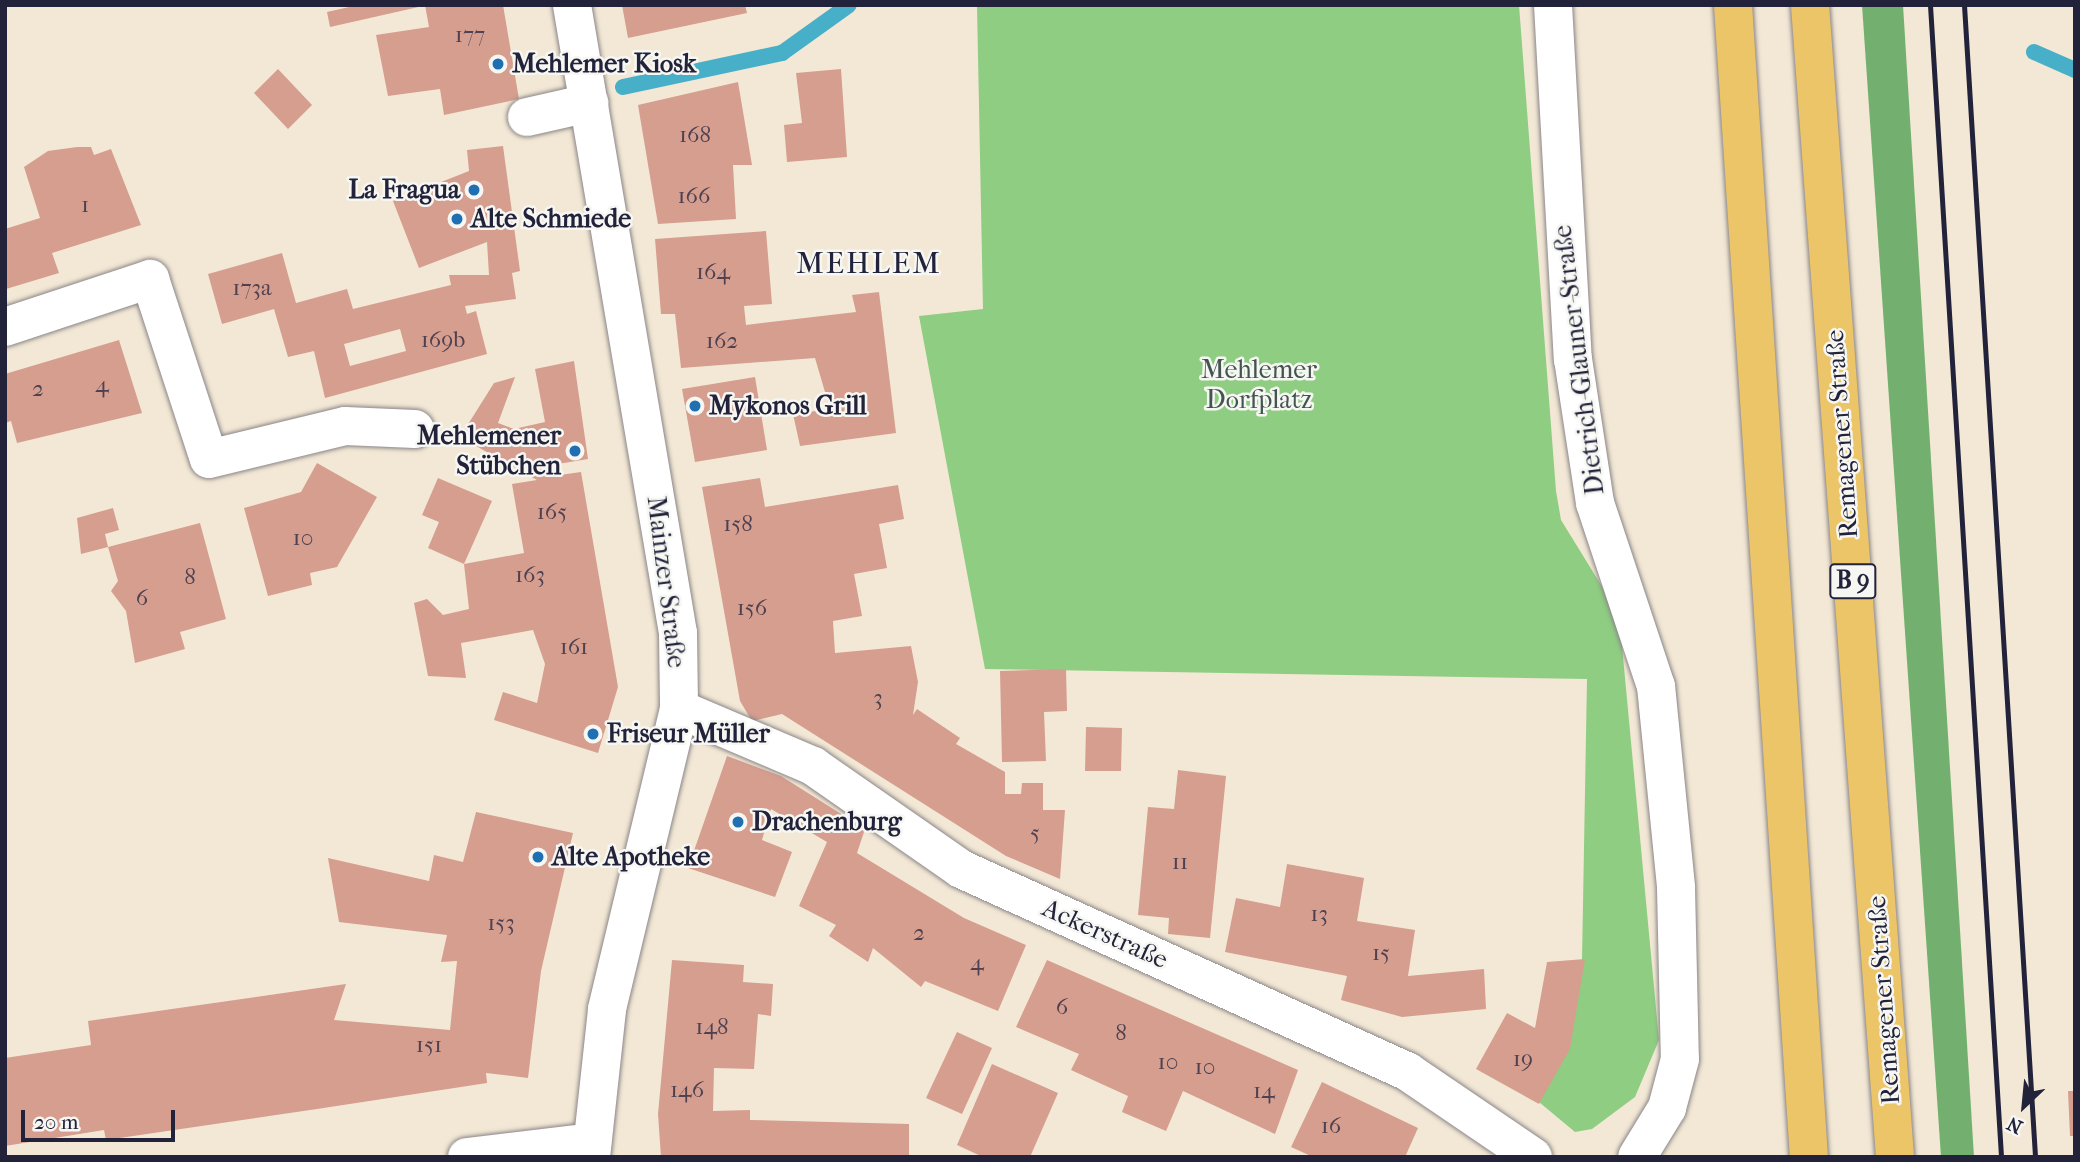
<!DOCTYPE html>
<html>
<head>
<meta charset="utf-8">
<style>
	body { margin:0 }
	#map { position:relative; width:2080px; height:1162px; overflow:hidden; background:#f3e8d5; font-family:"IM FELL French Canon",serif }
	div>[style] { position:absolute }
	.green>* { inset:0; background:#8fcd82 }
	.forest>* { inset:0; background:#73b070 }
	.stream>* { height:16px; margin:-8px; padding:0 8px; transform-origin:8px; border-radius:8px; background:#48afc8 }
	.building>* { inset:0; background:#d59e8f }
	.roads { filter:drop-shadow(0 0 2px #8a8588) drop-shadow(0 0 2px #8a8588) }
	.minor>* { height:38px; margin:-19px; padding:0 19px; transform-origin:19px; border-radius:19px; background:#fff }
	.major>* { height:38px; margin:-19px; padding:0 19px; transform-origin:19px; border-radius:19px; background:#edc569 }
	.rail>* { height:5px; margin:-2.5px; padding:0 2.5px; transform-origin:2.5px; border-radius:2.5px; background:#22223b }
	.dots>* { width:19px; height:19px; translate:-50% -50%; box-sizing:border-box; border:4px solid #f6f6f2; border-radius:50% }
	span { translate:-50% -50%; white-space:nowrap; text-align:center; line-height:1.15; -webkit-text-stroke:5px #f6f6f2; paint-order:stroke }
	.number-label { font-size:23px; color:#4f4150 }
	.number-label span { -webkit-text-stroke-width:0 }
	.shield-label span { padding:2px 5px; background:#f6f6f2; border:2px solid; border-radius:5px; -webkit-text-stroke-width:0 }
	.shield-label { font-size:24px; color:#22223b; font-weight:700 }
	.poi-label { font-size:26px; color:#22223b; font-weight:700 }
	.left { translate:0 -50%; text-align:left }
	.right { translate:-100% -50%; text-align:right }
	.street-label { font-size:26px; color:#22223b }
	.park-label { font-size:26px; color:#435550 }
	.quarter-label { font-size:30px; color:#22223b; letter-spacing:2px }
	.frame { position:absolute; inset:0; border:7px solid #22223b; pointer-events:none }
	.north { position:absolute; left:1989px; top:1071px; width:70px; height:70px; -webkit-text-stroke:5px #f6f6f2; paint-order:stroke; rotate:206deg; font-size:19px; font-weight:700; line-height:28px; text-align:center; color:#22223b }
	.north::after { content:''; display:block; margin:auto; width:24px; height:32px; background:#22223b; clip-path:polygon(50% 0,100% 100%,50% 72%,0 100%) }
	.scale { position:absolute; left:21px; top:1110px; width:154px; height:32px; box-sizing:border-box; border:4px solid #22223b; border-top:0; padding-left:9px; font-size:21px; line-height:24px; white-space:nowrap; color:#22223b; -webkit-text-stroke:5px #f6f6f2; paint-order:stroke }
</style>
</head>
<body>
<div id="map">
	<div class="green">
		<i style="clip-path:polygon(977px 5px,1519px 5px,1556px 491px,1561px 520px,1619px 614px,1659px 1040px,1635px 1097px,1592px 1129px,1575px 1132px,1533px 1097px,1582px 960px,1587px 679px,985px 669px,919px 316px,983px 309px)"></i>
	</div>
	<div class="forest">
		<i style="clip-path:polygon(1862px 5px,1903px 5px,1974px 1157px,1941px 1157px)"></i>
	</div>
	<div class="stream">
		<i style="left:2034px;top:52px;width:45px;rotate:23.7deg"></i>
		<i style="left:623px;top:87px;width:163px;rotate:-12.1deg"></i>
		<i style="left:782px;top:53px;width:82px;rotate:-35.6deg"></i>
	</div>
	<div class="building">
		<i style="clip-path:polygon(425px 5px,503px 5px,519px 99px,444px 115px,440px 89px,388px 96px,376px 35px,429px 27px)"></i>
		<i style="clip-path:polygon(622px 5px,745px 5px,747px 13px,628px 38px)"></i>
		<i style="clip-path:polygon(423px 6px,330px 27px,327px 12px,358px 5px)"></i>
		<i style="clip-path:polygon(278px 69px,312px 105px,288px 129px,254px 93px)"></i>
		<i style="clip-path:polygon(841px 69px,847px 157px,787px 162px,784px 125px,802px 123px,796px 73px)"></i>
		<i style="clip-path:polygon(738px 82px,752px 165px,733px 165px,736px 219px,658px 224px,638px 105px)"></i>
		<i style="clip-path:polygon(evenodd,503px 146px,520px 271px,512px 273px,516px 299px,465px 306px,467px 314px,476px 311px,487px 354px,325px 398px,314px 351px,288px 357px,274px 309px,222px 324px,208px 274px,282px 253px,296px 303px,347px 289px,353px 309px,451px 285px,449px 275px,489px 275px,487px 242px,419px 268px,393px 201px,469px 171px,467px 150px,503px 146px,400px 329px,406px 351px,350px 366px,344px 344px,400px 329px)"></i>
		<i style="clip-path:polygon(77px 147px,91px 147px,94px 155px,111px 149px,141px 225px,52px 253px,59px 273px,6px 289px,5px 229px,40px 218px,24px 167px,48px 151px)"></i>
		<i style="clip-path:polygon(766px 231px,772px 304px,744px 306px,746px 325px,856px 312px,852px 295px,879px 292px,896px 433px,800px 446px,793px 414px,830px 409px,815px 358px,681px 368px,675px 314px,661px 314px,655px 239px)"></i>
		<i style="clip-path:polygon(119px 340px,142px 413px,17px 443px,11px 421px,5px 423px,5px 374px)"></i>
		<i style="clip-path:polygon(574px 361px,588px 459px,558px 464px,560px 475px,581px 472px,618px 687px,598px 753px,494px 720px,503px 692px,537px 703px,545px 664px,533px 630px,461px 643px,466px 678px,428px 676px,414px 603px,427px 599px,443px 615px,469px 609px,464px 564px,428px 548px,439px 522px,422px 515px,438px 478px,492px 501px,464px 564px,524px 553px,512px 484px,537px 480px,460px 437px,494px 383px,515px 377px,498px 423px,514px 429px,545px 422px,535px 369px)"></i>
		<i style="clip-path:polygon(755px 377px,767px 450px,695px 462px,682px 389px)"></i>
		<i style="clip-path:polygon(317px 463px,377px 497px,337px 567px,310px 573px,312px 585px,268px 596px,244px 508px,301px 492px)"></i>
		<i style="clip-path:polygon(760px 478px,765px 507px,898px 485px,904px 519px,879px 524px,887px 568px,854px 574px,862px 616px,833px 621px,835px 653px,911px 646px,918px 682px,913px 715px,917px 709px,960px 738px,956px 744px,1005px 772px,1005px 794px,1021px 794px,1022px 783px,1043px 783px,1043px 810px,1065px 810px,1060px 879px,1006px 856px,782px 714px,752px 721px,740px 701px,702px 487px)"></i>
		<i style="clip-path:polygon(113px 508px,119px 530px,105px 534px,108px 547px,200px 523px,226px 619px,180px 632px,185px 649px,135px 663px,126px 611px,111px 591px,118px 581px,108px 547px,81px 554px,77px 518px)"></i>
		<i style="clip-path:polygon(1066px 669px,1067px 711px,1044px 712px,1046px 761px,1002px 762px,1000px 671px)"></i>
		<i style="clip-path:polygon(1086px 727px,1122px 728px,1121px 771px,1085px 771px)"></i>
		<i style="clip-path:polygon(727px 756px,781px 776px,865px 829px,857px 853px,964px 918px,1026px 945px,998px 1011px,925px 981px,921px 987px,873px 948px,868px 962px,829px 936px,836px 925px,799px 906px,827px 842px,771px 809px,762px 840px,792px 852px,775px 897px,688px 868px)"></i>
		<i style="clip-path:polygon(1178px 770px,1226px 776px,1210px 938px,1168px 934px,1169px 918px,1138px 915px,1148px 807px,1174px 809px)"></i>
		<i style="clip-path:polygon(476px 812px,573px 833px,541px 971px,528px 1078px,486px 1073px,487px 1083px,317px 1109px,106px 1140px,104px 1130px,5px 1146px,5px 1058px,91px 1045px,88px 1021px,346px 984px,334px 1020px,450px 1030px,457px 961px,441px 962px,447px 935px,339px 922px,328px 858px,429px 881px,434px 855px,463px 862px)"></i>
		<i style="clip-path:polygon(1287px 864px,1364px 878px,1357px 921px,1415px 930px,1408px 976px,1484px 969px,1486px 1009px,1402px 1017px,1341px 1000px,1347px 976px,1225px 952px,1236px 898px,1280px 907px)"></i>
		<i style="clip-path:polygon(1585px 959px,1570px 1049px,1539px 1104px,1476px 1069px,1507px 1013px,1535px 1028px,1547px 962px)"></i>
		<i style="clip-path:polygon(672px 960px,744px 965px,743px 982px,773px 984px,771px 1016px,758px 1014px,754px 1069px,714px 1068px,713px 1111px,750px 1110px,750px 1120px,909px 1124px,909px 1157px,661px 1157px,658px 1114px)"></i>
		<i style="clip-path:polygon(1047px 960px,1298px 1070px,1275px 1134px,1183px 1091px,1166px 1131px,1122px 1112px,1128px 1096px,1071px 1070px,1079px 1054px,1016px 1027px)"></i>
		<i style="clip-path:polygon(957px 1032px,992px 1048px,962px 1114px,926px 1098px)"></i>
		<i style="clip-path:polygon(992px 1064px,1058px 1093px,1030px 1157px,983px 1157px,957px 1145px)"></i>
		<i style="clip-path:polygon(1322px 1082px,1418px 1128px,1405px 1157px,1313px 1157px,1291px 1147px)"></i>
		<i style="clip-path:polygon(2068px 1091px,2075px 1091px,2075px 1136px,2070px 1136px)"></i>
	</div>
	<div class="roads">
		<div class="minor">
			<i style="left:572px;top:5px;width:637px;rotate:80.42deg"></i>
			<i style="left:678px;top:633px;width:76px;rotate:89.2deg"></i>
			<i style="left:679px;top:709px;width:309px;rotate:103.5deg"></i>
			<i style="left:607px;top:1010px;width:148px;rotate:96.2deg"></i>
			<i style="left:1553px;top:5px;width:355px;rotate:86.8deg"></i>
			<i style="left:1573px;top:359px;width:146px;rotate:81.3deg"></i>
			<i style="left:1595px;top:503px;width:193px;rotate:71.6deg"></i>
			<i style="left:1656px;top:686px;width:203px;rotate:84.3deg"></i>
			<i style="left:1676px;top:888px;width:171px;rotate:88.7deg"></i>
			<i style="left:1680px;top:1059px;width:51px;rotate:104.9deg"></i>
			<i style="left:1667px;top:1108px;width:57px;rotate:121.5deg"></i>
			<i style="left:527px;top:117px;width:64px;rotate:-12.7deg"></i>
			<i style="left:5px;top:327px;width:153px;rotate:-18.3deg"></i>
			<i style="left:150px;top:279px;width:189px;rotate:71.9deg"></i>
			<i style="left:209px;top:459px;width:140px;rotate:-13.6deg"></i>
			<i style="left:345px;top:426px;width:70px;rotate:2.5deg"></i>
			<i style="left:679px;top:709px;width:146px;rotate:23deg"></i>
			<i style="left:813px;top:766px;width:180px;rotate:34.8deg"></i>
			<i style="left:961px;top:869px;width:491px;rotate:24.4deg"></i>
			<i style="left:1408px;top:1072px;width:151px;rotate:34.2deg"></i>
			<i style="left:467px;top:1157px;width:126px;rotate:-6.8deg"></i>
		</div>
		<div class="major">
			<i style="left:1733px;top:5px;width:1155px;rotate:86.23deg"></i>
			<i style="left:1810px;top:5px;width:1155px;rotate:85.78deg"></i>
		</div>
	</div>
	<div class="rail">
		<i style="left:1930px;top:5px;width:1154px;rotate:86.47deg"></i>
		<i style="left:1964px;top:5px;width:1154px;rotate:86.47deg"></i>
	</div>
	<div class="dots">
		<i style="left:498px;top:64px;background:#1f6fb2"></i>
		<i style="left:474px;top:190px;background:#1f6fb2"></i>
		<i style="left:457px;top:219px;background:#1f6fb2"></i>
		<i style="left:695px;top:406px;background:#1f6fb2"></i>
		<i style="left:575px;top:451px;background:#1f6fb2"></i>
		<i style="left:593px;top:734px;background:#1f6fb2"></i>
		<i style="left:738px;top:822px;background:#1f6fb2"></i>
		<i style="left:538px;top:857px;background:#1f6fb2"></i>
	</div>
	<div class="number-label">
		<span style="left:470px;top:35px">177</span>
		<span style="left:695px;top:135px">168</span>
		<span style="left:694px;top:196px">166</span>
		<span style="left:85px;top:205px">1</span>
		<span style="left:713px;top:272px">164</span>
		<span style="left:252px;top:288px">173a</span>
		<span style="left:443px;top:340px">169b</span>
		<span style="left:722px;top:341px">162</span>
		<span style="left:102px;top:385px">4</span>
		<span style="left:38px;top:389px">2</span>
		<span style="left:552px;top:512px">165</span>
		<span style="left:738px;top:524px">158</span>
		<span style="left:303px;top:538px">10</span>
		<span style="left:530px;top:575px">163</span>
		<span style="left:190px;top:577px">8</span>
		<span style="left:142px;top:598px">6</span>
		<span style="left:752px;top:608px">156</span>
		<span style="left:574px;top:647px">161</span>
		<span style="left:878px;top:698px">3</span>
		<span style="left:1035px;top:833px">5</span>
		<span style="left:1180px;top:862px">11</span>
		<span style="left:1319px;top:914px">13</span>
		<span style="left:501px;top:923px">153</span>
		<span style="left:919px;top:933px">2</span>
		<span style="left:1381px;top:953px">15</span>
		<span style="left:977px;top:963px">4</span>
		<span style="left:1062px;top:1007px">6</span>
		<span style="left:712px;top:1027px">148</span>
		<span style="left:1121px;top:1033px">8</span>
		<span style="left:429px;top:1045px">151</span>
		<span style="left:1523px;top:1059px">19</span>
		<span style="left:1168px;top:1062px">10</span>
		<span style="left:1205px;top:1067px">10</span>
		<span style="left:687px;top:1090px">146</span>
		<span style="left:1264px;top:1091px">14</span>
		<span style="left:1331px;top:1126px">16</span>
	</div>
	<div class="shield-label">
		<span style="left:1853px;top:581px">B 9</span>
	</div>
	<div class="poi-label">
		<span class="left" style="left:512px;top:64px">Mehlemer Kiosk</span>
		<span class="right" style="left:460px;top:190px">La Fragua</span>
		<span class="left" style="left:471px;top:219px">Alte Schmiede</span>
		<span class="left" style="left:709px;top:406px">Mykonos Grill</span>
		<span class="right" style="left:561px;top:451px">Mehlemener<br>Stübchen</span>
		<span class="left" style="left:607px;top:734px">Friseur Müller</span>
		<span class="left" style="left:752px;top:822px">Drachenburg</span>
		<span class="left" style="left:552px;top:857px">Alte Apotheke</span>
	</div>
	<div class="street-label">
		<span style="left:1579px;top:360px;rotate:-97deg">Dietrich-Glauner-Straße</span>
		<span style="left:1842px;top:434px;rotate:-94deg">Remagener Straße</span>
		<span style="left:666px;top:582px;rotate:83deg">Mainzer Straße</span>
		<span style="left:1105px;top:934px;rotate:24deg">Ackerstraße</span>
		<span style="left:1884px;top:1000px;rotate:-94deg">Remagener Straße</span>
	</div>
	<div class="park-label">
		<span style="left:1259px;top:385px">Mehlemer<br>Dorfplatz</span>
	</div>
	<div class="quarter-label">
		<span style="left:869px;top:264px">MEHLEM</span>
	</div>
	<div class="frame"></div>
	<div class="north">N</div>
	<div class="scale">20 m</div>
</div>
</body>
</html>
